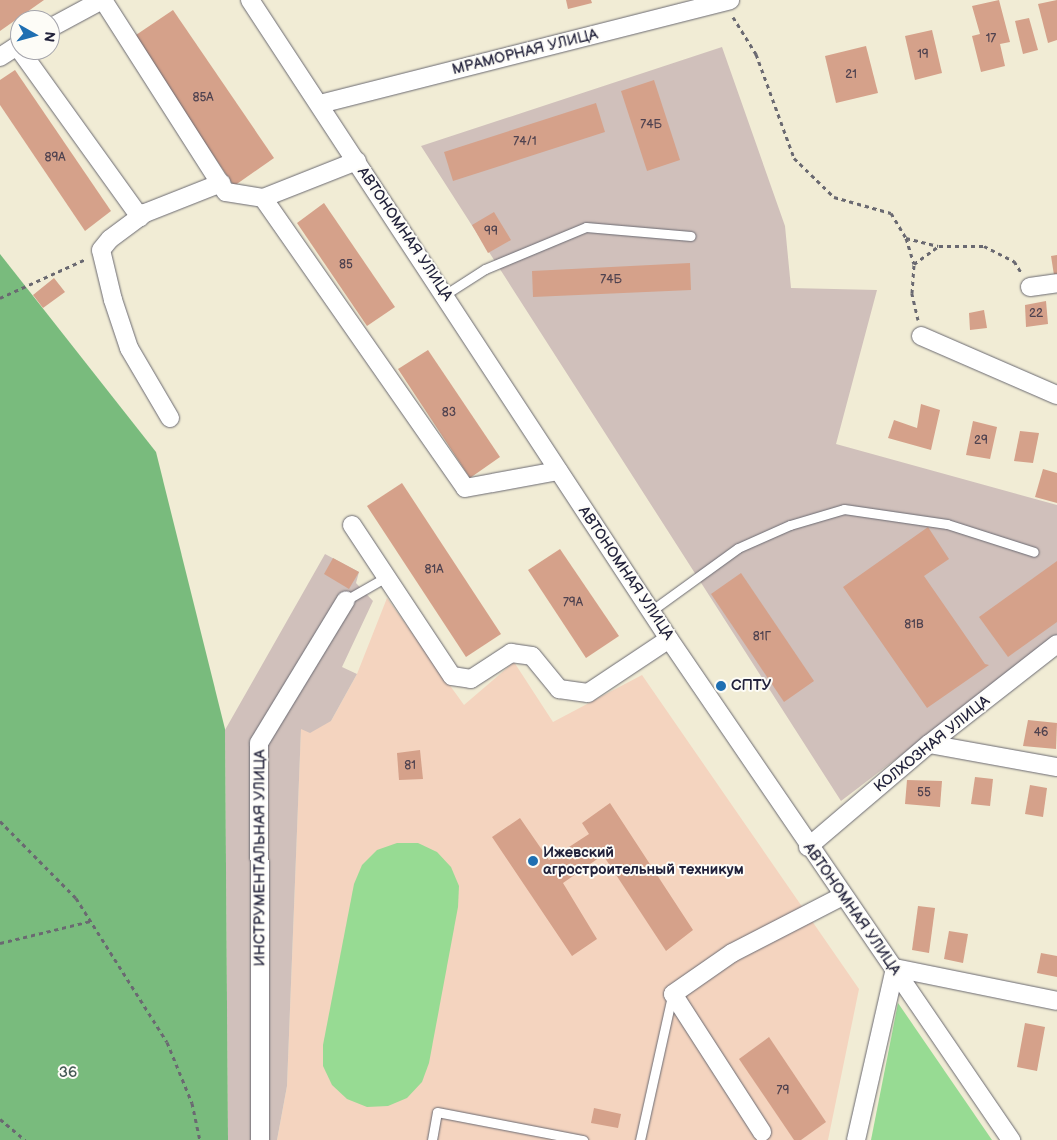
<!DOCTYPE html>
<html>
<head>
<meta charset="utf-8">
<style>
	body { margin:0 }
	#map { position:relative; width:1057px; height:1140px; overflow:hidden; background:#f1ecd5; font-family:"Balsamiq Sans",sans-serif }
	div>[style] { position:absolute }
	.built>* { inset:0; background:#f4d4bf }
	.industrial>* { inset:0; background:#d0c0bb }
	.green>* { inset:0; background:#97db93 }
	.forest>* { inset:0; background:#79bb7d }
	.building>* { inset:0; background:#d5a18a }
	.path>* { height:3px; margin-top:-1.5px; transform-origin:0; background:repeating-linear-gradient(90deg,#6a6971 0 4px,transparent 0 8px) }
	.roads { filter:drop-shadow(0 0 1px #6a6971) drop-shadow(0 0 1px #6a6971) }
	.service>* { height:9px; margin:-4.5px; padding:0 4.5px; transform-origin:4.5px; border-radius:4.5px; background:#fff }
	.minor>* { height:18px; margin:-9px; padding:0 9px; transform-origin:9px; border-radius:9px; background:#fff }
	.dots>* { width:14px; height:14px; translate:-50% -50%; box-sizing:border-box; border:2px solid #fdfcf7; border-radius:50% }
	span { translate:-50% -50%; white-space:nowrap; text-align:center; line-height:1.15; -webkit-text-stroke:4px #fdfcf7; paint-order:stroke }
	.number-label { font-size:12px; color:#4f424f }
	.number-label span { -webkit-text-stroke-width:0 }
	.street-label { font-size:15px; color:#22223b }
	.poi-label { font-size:15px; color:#22223b; font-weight:700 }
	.left { translate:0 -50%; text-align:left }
	.park-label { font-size:15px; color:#455a55 }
	.north { position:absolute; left:10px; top:10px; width:50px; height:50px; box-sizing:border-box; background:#fdfcf7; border:1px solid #a5a5ac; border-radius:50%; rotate:97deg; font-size:14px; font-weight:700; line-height:20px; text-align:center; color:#22223b }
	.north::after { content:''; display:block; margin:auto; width:18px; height:22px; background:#1f6fb2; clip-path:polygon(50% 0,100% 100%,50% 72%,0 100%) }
</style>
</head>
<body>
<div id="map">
	<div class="built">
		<i style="clip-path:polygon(387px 598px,464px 705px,514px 662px,553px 722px,642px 675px,859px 989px,828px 1140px,277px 1140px,287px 1086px,301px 728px,331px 721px,357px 674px)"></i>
	</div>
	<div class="industrial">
		<i style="clip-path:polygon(722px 47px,785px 226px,791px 288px,877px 290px,836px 444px,1057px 505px,1057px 636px,841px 801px,421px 146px)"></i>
		<i style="clip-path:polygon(325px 554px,359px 572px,356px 583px,373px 601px,342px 667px,357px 674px,331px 721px,310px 733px,301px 729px,287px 1086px,277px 1140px,228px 1140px,225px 730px)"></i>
	</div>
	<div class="green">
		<i style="clip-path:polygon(397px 843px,418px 843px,437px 852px,451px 867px,459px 886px,458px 907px,429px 1063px,422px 1082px,407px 1098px,388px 1106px,367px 1107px,347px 1099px,332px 1085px,323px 1066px,323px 1045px,354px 884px,362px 865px,377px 850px)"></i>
		<i style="clip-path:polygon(898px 1003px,992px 1140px,871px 1140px)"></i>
	</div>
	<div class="forest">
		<i style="clip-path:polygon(0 254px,156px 452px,225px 729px,228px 1140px,0 1140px)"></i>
	</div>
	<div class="building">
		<i style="clip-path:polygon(0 0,44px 0,0 31px)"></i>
		<i style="clip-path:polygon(566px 0,591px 0,592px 3px,568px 9px)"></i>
		<i style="clip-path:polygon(999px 0,1010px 42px,1000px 44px,1005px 66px,981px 72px,972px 36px,980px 34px,972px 6px)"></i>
		<i style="clip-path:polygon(1057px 0,1057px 40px,1048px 43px,1038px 4px)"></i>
		<i style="clip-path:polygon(173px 10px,274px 158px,234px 186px,133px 37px)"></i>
		<i style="clip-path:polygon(1029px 18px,1038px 50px,1023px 54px,1015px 21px)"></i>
		<i style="clip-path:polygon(932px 30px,942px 73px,915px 80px,905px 36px)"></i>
		<i style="clip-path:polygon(866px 46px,878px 93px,836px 103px,825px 56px)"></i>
		<i style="clip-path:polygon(15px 70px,111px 211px,85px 231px,0 105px,0 80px)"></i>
		<i style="clip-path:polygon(654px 80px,680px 160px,647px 171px,621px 91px)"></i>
		<i style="clip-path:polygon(596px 103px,605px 132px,453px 181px,444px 152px)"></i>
		<i style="clip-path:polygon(324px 203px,395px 307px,367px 326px,297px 223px)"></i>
		<i style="clip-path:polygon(494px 212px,511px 240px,488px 253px,472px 225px)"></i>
		<i style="clip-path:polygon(1057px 255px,1057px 274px,1054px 275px,1051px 256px)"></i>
		<i style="clip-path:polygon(690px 263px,691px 290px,533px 297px,532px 271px)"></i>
		<i style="clip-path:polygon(54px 278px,65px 292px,43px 308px,33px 295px)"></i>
		<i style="clip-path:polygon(1046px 301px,1048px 324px,1026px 327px,1025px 305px)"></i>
		<i style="clip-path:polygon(984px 310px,987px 328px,970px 330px,969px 313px)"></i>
		<i style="clip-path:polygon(428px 350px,500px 457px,470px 478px,398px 369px)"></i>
		<i style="clip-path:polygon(921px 404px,940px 410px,931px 450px,888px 438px,894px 420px,917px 428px)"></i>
		<i style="clip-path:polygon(973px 421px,997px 427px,990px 459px,966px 455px)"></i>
		<i style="clip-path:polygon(1020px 431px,1039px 433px,1033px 463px,1014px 461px)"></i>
		<i style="clip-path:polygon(1043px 469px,1057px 473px,1057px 503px,1035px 497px)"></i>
		<i style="clip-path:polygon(402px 483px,501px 634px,466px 657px,367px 506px)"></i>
		<i style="clip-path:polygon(928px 527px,949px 559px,924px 576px,985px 664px,989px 665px,927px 708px,843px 587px)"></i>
		<i style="clip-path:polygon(560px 549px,619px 636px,586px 658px,528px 570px)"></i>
		<i style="clip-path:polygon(333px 558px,359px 572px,349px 589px,324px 574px)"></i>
		<i style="clip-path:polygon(1057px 561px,1057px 622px,1008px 657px,979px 617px)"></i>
		<i style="clip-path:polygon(741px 573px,814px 681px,784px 702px,711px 594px)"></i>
		<i style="clip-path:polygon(1028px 720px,1057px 723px,1056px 749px,1023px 746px)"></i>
		<i style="clip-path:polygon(420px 750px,423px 779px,399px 780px,397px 753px)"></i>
		<i style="clip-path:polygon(975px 777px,993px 779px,990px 806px,971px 804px)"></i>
		<i style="clip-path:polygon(907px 780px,942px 781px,940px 807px,905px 804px)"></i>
		<i style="clip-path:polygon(1030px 785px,1047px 788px,1043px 817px,1025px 814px)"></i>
		<i style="clip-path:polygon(610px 803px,693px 930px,666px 951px,603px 855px,563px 883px,597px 939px,572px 956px,492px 837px,520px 818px,549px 860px,589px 834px,582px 823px)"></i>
		<i style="clip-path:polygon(918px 906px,935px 908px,929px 953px,912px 950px)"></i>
		<i style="clip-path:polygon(949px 931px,968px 934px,963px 963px,944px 959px)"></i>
		<i style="clip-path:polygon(1041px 953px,1057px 956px,1057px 977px,1037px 973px)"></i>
		<i style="clip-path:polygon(1025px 1023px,1045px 1027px,1037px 1071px,1017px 1067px)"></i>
		<i style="clip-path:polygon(769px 1037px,826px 1122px,801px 1140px,794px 1140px,739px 1059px)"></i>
		<i style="clip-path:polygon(594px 1108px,621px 1114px,618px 1128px,591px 1123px)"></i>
	</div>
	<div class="path">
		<i style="left:733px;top:17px;width:44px;rotate:58.1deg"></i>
		<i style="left:756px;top:54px;width:111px;rotate:69.9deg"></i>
		<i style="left:794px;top:158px;width:56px;rotate:44.3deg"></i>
		<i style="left:834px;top:197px;width:59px;rotate:15.7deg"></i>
		<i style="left:891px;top:213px;width:29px;rotate:59deg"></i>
		<i style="left:906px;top:238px;width:27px;rotate:73deg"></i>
		<i style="left:906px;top:238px;width:33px;rotate:14deg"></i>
		<i style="left:0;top:298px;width:94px;rotate:-24.4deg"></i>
		<i style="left:918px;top:320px;width:28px;rotate:-103deg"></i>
		<i style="left:912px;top:293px;width:29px;rotate:-86deg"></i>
		<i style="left:914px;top:264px;width:31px;rotate:-36deg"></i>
		<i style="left:939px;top:246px;width:45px"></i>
		<i style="left:984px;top:246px;width:34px;rotate:27deg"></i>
		<i style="left:1014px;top:261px;width:15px;rotate:58deg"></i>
		<i style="left:0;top:821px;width:108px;rotate:45.4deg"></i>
		<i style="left:76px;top:898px;width:170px;rotate:57.7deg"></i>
		<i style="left:167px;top:1042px;width:66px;rotate:67.7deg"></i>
		<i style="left:192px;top:1103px;width:38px;rotate:78deg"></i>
		<i style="left:0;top:943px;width:94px;rotate:-13.6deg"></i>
		<i style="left:0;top:1119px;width:33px;rotate:40deg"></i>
	</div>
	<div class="roads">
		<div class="service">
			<i style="left:446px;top:294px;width:46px;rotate:-32.7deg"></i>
			<i style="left:485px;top:269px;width:109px;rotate:-22.6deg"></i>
			<i style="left:586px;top:227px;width:105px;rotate:4.9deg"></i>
			<i style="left:346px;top:600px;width:46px;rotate:-29.9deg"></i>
			<i style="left:651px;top:611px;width:107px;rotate:-35.9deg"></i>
			<i style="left:738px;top:548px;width:57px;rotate:-23.9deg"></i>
			<i style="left:790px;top:525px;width:56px;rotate:-16.5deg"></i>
			<i style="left:844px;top:509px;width:104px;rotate:8.3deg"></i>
			<i style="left:947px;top:524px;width:91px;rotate:17.8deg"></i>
			<i style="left:432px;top:1140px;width:28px;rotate:-80deg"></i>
			<i style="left:437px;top:1112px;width:149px;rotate:10.9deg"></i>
			<i style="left:640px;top:1140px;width:148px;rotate:-77.5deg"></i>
		</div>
		<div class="minor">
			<i style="left:103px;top:0;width:228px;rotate:57.4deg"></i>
			<i style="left:226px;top:192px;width:37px;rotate:9deg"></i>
			<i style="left:263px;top:198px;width:101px;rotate:-21.5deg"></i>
			<i style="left:250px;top:0;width:764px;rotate:56.75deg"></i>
			<i style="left:669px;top:639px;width:607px;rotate:55.68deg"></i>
			<i style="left:50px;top:28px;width:59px;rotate:-28.3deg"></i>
			<i style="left:20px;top:45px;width:3px;rotate:162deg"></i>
			<i style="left:17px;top:46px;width:211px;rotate:54.3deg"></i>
			<i style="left:0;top:57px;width:20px;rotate:-33deg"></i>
			<i style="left:320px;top:104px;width:423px;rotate:-14.2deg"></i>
			<i style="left:263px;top:198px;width:353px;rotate:55.1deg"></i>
			<i style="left:465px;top:488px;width:95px;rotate:-10.4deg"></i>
			<i style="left:1030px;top:287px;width:27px;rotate:-8deg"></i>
			<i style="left:921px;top:336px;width:148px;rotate:23.5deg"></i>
			<i style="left:170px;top:418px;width:81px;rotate:-120.4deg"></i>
			<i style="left:129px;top:348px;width:51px;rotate:-108.4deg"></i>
			<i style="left:113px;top:300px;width:51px;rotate:-103.5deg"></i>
			<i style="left:101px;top:250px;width:14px;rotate:-51deg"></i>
			<i style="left:110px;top:239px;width:44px;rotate:-36.6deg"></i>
			<i style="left:145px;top:213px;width:82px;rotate:-21.5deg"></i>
			<i style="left:352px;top:525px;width:181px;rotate:56.5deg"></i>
			<i style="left:452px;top:676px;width:19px;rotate:9deg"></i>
			<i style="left:471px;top:679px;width:48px;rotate:-33deg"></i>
			<i style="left:511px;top:653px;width:21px;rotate:8deg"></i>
			<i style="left:532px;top:656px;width:43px;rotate:50.7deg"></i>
			<i style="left:559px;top:689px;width:29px;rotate:8deg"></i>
			<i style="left:588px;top:693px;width:97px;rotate:-33.7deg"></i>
			<i style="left:929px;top:744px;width:130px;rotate:10.2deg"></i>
			<i style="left:808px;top:847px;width:159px;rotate:-40.4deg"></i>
			<i style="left:929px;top:744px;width:162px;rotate:-38deg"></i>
			<i style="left:895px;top:968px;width:165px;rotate:11.5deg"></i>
			<i style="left:762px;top:1132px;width:164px;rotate:-122.8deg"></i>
			<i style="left:673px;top:994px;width:72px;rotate:-34.8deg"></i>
			<i style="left:732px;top:953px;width:125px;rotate:-27.2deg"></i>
			<i style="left:260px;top:1140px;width:397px;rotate:-90.1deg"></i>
			<i style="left:259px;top:743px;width:167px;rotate:-58.7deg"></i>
			<i style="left:856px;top:1140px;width:176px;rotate:-77.2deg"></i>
		</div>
	</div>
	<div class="dots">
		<i style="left:721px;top:686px;background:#1f6fb2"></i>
		<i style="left:533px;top:861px;background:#1f6fb2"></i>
	</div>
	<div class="number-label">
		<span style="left:991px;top:39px">17</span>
		<span style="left:923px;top:55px">19</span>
		<span style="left:851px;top:75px">21</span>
		<span style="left:203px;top:98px">85А</span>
		<span style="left:651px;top:125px">74Б</span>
		<span style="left:525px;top:142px">74/1</span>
		<span style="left:55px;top:158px">89А</span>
		<span style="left:491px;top:232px">99</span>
		<span style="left:346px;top:265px">85</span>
		<span style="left:611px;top:280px">74Б</span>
		<span style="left:1036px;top:314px">22</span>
		<span style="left:449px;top:413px">83</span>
		<span style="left:981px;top:441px">29</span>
		<span style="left:434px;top:570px">81А</span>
		<span style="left:573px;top:603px">79А</span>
		<span style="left:914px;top:625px">81В</span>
		<span style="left:762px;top:637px">81Г</span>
		<span style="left:1041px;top:733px">46</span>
		<span style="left:410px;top:766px">81</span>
		<span style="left:924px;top:793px">55</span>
		<span style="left:783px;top:1091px">79</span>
	</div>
	<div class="street-label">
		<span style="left:525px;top:52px;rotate:-14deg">МРАМОРНАЯ УЛИЦА</span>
		<span style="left:405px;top:234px;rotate:56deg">АВТОНОМНАЯ УЛИЦА</span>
		<span style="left:626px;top:573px;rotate:56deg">АВТОНОМНАЯ УЛИЦА</span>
		<span style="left:932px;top:744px;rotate:-39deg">КОЛХОЗНАЯ УЛИЦА</span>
		<span style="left:260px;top:858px;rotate:-90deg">ИНСТРУМЕНТАЛЬНАЯ УЛИЦА</span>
		<span style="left:852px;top:909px;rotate:55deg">АВТОНОМНАЯ УЛИЦА</span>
	</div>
	<div class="poi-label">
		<span class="left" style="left:731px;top:686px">СПТУ</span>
		<span class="left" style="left:543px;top:861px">Ижевский<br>агростроительный техникум</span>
	</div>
	<div class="park-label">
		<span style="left:68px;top:1073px">36</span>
	</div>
	<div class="north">N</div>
</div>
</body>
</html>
